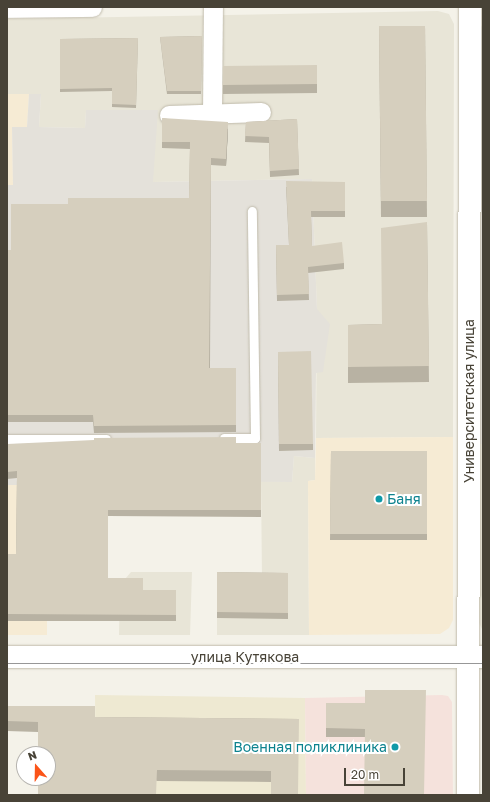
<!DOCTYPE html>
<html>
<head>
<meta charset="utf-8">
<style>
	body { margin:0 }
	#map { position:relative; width:490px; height:802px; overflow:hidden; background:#f4f2e9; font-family:"Golos Text",sans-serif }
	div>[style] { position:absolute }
	.residential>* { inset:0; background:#e8e5d7 }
	.commercial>* { inset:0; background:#f6ebd4 }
	.industrial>* { inset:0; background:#e4e1da }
	.education>* { inset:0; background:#eee9d2 }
	.medical>* { inset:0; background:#f5e2dc }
	.roads { filter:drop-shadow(0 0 1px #c0bbab) drop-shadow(0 0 1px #c0bbab) }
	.service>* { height:9px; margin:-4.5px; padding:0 4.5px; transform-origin:4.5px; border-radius:4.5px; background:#fff }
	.minor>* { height:19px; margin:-9.5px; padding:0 9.5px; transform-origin:9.5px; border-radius:9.5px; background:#fff }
	.tertiary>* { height:22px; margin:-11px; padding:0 11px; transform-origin:11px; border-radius:11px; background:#fff }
	.tram>* { height:1px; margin:-0.5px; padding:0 0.5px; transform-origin:0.5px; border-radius:0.5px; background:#979797 }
	.wall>* { inset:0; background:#b8b2a3 }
	.shaded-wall>* { inset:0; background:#969185 }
	.building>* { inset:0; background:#d6cfbe }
	.dots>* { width:11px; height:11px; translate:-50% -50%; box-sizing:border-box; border:2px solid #fff; border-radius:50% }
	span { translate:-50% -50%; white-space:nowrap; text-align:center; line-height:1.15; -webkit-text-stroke:4px #fff; paint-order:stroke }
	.street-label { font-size:14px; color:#484337 }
	.culture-label { font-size:14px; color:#0d838f }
	.left { translate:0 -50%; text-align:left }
	.right { translate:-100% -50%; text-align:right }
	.frame { position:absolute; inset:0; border:8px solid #484337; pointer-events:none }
	.north { position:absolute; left:16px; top:746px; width:40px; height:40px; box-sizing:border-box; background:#fff; border:1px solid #b6b4af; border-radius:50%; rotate:340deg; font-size:11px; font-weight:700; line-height:16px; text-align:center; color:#484337 }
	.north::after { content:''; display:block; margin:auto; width:14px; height:18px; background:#fb5418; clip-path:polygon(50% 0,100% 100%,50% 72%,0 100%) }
	.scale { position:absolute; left:344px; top:768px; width:61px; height:18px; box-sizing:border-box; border:2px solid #484337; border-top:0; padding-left:5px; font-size:12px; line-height:14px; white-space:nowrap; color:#484337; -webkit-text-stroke:3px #fff; paint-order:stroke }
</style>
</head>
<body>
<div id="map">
	<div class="residential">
		<i style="clip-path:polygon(438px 11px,449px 14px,454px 24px,453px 437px,316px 438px,317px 309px,312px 179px,153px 182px,86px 111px,85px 128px,39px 127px,41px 94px,7px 94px,7px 19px)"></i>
		<i style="clip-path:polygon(479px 444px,483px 444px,483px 631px,477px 619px)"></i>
		<i style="clip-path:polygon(294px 456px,315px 458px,315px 480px,308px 481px,309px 635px,217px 635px,217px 578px,262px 579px,261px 481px,292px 482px)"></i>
		<i style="clip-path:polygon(131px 572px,192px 572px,190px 635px,119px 635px,120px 585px)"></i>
	</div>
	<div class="commercial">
		<i style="clip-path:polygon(7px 94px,29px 94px,27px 127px,12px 127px,13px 185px,7px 185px)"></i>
		<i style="clip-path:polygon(453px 437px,453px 620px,449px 628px,440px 634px,309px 635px,308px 481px,315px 480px,316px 438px)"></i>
		<i style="clip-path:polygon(47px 480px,47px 635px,7px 635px,7px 485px,17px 485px,17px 482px)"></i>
	</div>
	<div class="industrial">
		<i style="clip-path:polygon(483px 23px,483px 444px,479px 444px,481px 27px)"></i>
		<i style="clip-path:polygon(29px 94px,41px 94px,39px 127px,85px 128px,86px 110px,158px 110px,153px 182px,312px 179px,317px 309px,330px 324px,323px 372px,316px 373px,315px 458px,294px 456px,292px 482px,28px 480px,17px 485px,7px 485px,7px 185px,13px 185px,12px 127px,27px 127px)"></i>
	</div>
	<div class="education">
		<i style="clip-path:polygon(95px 695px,305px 698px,306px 795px,96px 795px)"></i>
	</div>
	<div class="medical">
		<i style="clip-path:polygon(442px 695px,448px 696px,452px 702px,453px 795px,306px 795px,305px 698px)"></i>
	</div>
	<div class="roads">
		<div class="service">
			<i style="left:224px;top:438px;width:31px"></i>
			<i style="left:255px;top:438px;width:227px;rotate:-90.8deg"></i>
			<i style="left:7px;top:439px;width:99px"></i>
		</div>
		<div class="minor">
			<i style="left:7px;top:8px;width:85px;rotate:-0.7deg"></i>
			<i style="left:212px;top:114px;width:107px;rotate:-89.5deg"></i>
			<i style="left:169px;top:115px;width:92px;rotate:-1.9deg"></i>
		</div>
		<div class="tertiary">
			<i style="left:7px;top:657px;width:476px"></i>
			<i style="left:468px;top:795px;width:788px;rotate:-89.85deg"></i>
		</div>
	</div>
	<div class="tram">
		<i style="left:7px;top:663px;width:476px"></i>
	</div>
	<div class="wall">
		<i style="clip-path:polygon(379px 26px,425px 26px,427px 217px,381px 217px)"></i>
		<i style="clip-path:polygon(202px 36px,201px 94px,167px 94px,160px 37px)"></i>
		<i style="clip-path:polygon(138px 38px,136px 108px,112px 107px,112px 91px,60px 92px,60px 39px)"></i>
		<i style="clip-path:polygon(317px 65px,317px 93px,223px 94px,223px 85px)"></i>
		<i style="clip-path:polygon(162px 118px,228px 129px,226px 166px,211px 165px,210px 368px,236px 368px,236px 432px,94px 433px,93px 422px,7px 422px,7px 250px,11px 250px,68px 204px,189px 198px,190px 149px,162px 148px)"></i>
		<i style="clip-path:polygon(297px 119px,299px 175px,270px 177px,269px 143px,245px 142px,246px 122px)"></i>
		<i style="clip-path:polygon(345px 182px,345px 217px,311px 217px,312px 246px,344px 263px,344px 269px,308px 273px,309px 300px,277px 301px,276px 245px,289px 245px,286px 187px)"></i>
		<i style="clip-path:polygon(427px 222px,429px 382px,348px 383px,348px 325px,382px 324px)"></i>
		<i style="clip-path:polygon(278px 352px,313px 444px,313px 450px,279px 451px)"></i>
		<i style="clip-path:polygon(261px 443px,261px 517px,108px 516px,108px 578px,143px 590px,176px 590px,176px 621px,7px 621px,7px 554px,16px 554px,17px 478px,7px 479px,7px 444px)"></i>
		<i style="clip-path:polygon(331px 451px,427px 451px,427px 540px,330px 540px)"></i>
		<i style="clip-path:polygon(217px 572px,288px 573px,288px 619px,217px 618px)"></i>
		<i style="clip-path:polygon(326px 703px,365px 703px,365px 737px,326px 737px)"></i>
		<i style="clip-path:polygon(7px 706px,95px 717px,299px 719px,271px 782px,157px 781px,38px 732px,7px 731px)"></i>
	</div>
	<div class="shaded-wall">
		<i style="clip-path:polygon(228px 122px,228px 129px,226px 166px,226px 159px)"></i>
	</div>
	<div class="building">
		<i style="clip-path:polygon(379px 26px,425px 26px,427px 201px,381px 201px)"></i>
		<i style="clip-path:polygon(202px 36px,201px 91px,167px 91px,160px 37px)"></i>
		<i style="clip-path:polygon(138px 38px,136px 105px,112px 104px,112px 88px,60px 89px,60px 39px)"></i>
		<i style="clip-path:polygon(317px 65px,317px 84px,223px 85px,223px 66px)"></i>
		<i style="clip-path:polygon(162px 118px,228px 122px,226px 159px,211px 158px,209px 368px,236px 368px,236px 425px,94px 426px,93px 415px,7px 415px,7px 250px,11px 250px,11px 204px,68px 204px,68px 198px,189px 198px,190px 142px,162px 142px)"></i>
		<i style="clip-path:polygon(297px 119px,299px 169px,270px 171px,269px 137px,245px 136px,246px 122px)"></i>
		<i style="clip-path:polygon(286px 181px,345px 182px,345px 211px,311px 211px,312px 246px,342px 242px,344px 263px,308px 267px,309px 294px,277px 295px,276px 245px,289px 245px)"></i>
		<i style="clip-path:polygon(427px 222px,429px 366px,348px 367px,348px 325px,382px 324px,381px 228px)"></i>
		<i style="clip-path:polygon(311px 351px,313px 444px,279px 444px,278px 352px)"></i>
		<i style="clip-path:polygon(236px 437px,236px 443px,261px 443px,261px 510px,108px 510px,108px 578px,143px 578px,143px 590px,176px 590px,176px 615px,7px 614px,7px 554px,16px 554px,17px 471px,7px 472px,7px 444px,94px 440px,94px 438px)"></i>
		<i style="clip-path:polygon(331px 451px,427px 451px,427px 534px,330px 534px)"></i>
		<i style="clip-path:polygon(217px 572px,288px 573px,288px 613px,217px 612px)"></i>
		<i style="clip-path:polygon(365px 690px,426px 690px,424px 795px,364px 795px,365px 729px,326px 728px,326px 703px,365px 703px)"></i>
		<i style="clip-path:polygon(7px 706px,95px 706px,95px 717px,299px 719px,298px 795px,271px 795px,271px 771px,157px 770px,156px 795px,38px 795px,38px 778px,48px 778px,48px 754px,38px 754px,38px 722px,7px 721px)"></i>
	</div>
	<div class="dots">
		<i style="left:379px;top:499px;background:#0f9aa8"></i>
		<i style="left:395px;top:747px;background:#0f9aa8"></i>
	</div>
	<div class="street-label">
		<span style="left:469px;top:401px;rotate:-90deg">Университетская улица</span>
		<span style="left:245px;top:657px">улица Кутякова</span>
	</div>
	<div class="culture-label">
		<span class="left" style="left:387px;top:499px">Баня</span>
		<span class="right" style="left:387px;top:747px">Военная поликлиника</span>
	</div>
	<div class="frame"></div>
	<div class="north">N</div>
	<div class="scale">20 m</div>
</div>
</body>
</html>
